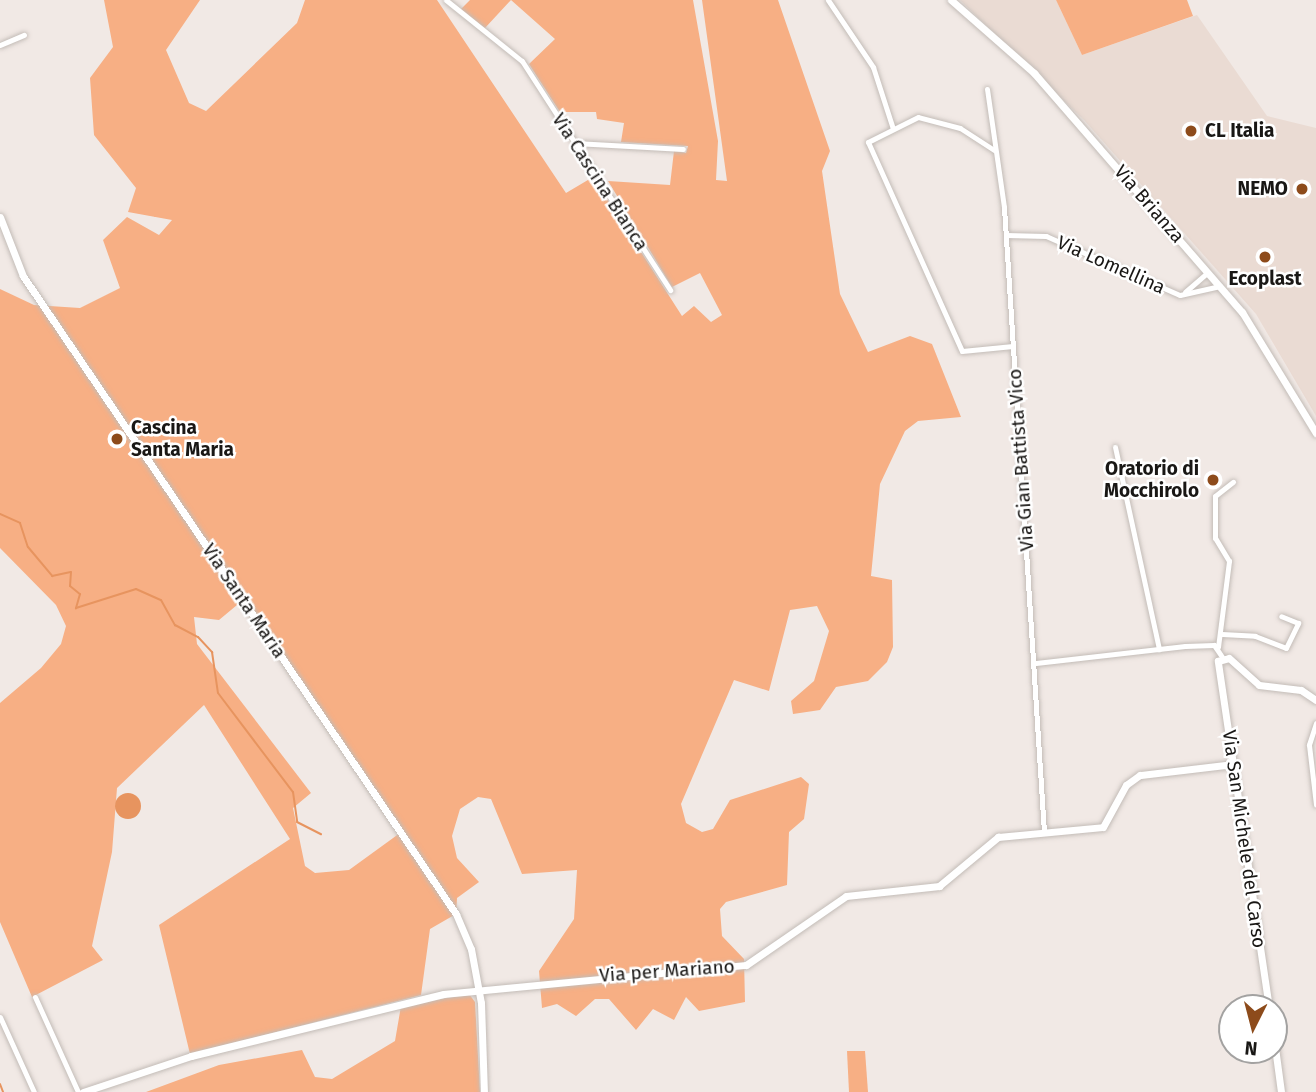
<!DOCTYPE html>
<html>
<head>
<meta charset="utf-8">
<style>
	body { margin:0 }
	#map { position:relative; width:1316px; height:1092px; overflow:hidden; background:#f1e9e5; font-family:"Fira Sans",sans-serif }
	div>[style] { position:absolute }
	.built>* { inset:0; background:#eadbd3 }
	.green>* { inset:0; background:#f7af84 }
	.water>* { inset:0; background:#e7945f }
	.round { border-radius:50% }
	.stream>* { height:2px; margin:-1px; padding:0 1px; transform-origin:1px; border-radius:1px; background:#e7945f }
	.roads { filter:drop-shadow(0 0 2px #c3bcb7) drop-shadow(0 0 2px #c3bcb7) }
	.minor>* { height:5px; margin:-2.5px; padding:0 2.5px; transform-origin:2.5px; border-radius:2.5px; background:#fff }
	.tertiary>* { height:7px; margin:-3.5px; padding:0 3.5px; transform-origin:3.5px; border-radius:3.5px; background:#fff }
	.dots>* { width:19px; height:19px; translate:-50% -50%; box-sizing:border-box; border:4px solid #fff; border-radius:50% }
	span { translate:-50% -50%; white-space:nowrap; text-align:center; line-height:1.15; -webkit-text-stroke:5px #fff; paint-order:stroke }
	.poi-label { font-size:19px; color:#191715; font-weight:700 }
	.left { translate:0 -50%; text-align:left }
	.right { translate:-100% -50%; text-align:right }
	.street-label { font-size:19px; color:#191715 }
	.north { position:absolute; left:1218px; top:994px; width:70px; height:70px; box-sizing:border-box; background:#fff; border:2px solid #a3a2a1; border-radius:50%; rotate:186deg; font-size:19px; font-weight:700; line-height:28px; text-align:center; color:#191715 }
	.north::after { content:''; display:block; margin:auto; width:24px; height:32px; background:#8d4b1b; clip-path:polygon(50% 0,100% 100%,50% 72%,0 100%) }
</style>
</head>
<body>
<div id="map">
	<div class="built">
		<i style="clip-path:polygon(960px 0,1056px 0,1082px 55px,1197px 15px,1267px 116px,1316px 128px,1316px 416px,1256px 314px,1084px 120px)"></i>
	</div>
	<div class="green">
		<i style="clip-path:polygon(evenodd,104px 0,200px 0,166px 50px,189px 103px,206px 111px,297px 23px,305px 0,437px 0,566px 193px,593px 177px,682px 316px,694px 306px,711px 322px,722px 315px,700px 273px,672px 287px,608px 181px,670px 185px,674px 151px,686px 153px,688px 146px,621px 142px,624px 123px,597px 119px,596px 112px,560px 112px,529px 64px,555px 39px,511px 0,485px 28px,460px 10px,470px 0,693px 0,718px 141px,716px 180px,727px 181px,702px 0,778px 0,830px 151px,822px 171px,840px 294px,868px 352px,910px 336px,932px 344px,961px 417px,918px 421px,905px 431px,880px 484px,871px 576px,892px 580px,893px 647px,887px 662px,868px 681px,836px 687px,820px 710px,793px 714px,791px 701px,814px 681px,829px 631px,817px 606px,790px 610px,769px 691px,734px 680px,681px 804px,686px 823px,702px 832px,713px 829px,730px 800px,801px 777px,809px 784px,804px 819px,789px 832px,787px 885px,726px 902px,720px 909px,722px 936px,744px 959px,745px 1002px,699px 1011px,686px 997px,674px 1020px,653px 1009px,636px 1030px,609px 999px,595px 999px,576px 1016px,557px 1004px,542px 1008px,539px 971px,574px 919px,577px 870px,522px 874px,491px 799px,478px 797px,460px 809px,452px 836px,457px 858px,479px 882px,457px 898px,456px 914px,430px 929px,421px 995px,190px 1054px,159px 925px,290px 839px,204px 705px,117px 788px,112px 852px,92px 946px,103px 960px,32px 997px,0 922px,0 703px,41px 668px,61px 644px,66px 626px,56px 605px,0 548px,0 289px,34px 305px,80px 308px,120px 288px,103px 240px,127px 217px,159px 235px,172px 220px,128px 212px,136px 188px,94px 135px,90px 78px,113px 47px,104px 0,243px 600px,400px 833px,349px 870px,315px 873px,305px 866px,293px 808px,311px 793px,197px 644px,194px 617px,219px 620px,243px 600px)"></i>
		<i style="clip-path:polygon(1056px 0,1187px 0,1193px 16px,1082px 55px)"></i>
		<i style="clip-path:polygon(469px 994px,475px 1002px,480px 1092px,146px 1092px,219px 1065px,302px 1050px,315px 1077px,332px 1079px,395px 1041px,401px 1006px)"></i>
		<i style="clip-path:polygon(847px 1051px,865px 1051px,868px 1092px,849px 1092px)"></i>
	</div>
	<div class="water">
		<i class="round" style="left:115px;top:793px;width:26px;height:26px"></i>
	</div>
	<div class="stream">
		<i style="left:0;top:514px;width:22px;rotate:24deg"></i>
		<i style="left:20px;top:523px;width:25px;rotate:72deg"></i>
		<i style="left:28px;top:547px;width:38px;rotate:50deg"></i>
		<i style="left:52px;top:576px;width:19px;rotate:-12deg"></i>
		<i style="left:71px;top:572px;width:14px;rotate:94deg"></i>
		<i style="left:70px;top:586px;width:13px;rotate:39deg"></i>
		<i style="left:80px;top:594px;width:15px;rotate:106deg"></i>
		<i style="left:76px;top:608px;width:63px;rotate:-17.6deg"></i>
		<i style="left:136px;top:589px;width:27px;rotate:24deg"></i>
		<i style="left:161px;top:600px;width:29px;rotate:61deg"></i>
		<i style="left:175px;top:625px;width:26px;rotate:28deg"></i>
		<i style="left:198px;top:637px;width:21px;rotate:47deg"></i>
		<i style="left:212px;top:652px;width:41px;rotate:81.7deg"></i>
		<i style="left:218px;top:693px;width:124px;rotate:52.9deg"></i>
		<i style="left:293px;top:792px;width:30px;rotate:82deg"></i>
		<i style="left:297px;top:822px;width:27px;rotate:27deg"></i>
		<i style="left:0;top:1084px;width:9px;rotate:69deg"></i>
	</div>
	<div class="roads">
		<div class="minor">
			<i style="left:446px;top:0;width:97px;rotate:38.8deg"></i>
			<i style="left:522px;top:61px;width:273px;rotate:57.1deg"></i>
			<i style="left:828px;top:0;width:81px;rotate:56.1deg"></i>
			<i style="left:873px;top:67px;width:65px;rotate:72.1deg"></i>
			<i style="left:0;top:45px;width:26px;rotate:-23deg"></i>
			<i style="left:987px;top:89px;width:119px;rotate:81.8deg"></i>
			<i style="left:1004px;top:207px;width:627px;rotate:86.34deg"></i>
			<i style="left:575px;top:143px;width:108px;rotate:3.2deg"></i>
			<i style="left:994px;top:150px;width:40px;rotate:-147.1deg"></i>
			<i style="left:960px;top:128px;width:43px;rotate:-165.3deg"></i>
			<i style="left:918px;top:117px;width:56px;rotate:153.4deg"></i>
			<i style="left:868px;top:142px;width:229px;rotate:65.8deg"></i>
			<i style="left:962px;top:351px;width:51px;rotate:-5.6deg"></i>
			<i style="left:1006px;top:235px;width:40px;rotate:1.4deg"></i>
			<i style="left:1046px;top:236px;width:146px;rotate:23.8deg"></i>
			<i style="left:1180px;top:295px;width:41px;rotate:-12.7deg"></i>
			<i style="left:1185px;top:292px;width:30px;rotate:-41deg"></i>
			<i style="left:1115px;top:447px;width:207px;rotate:77.7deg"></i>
			<i style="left:1222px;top:634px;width:33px;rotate:3deg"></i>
			<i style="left:1255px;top:636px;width:33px;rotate:21deg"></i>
			<i style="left:1286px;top:648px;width:28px;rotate:-64deg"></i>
			<i style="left:1298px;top:623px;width:18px;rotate:-158deg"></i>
			<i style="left:1218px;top:647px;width:87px;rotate:-82.7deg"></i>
			<i style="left:1229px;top:561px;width:27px;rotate:-121deg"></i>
			<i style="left:1215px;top:538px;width:42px;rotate:-90deg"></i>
			<i style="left:1215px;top:496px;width:23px;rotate:-38deg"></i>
			<i style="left:1036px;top:663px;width:150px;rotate:-6.5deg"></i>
			<i style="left:1185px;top:646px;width:29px;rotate:-2deg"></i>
			<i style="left:1214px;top:645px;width:14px;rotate:56deg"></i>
			<i style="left:1316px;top:723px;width:23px;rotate:108deg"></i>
			<i style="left:1309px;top:745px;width:60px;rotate:83.3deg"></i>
			<i style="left:35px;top:997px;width:104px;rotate:65.6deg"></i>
			<i style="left:0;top:1017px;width:82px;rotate:65.6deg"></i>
		</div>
		<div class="tertiary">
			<i style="left:951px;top:0;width:111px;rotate:41.3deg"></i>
			<i style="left:1034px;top:73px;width:317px;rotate:49deg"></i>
			<i style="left:1242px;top:312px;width:142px;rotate:58.6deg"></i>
			<i style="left:0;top:217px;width:63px;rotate:68.7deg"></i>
			<i style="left:23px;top:276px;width:771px;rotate:55.84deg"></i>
			<i style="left:456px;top:914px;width:38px;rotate:67deg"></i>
			<i style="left:471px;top:949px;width:55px;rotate:79.5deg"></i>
			<i style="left:481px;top:1003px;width:89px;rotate:88.1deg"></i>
			<i style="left:1269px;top:1008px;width:351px;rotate:-98.4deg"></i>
			<i style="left:1218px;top:661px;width:11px;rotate:-15deg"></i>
			<i style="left:1229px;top:658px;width:40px;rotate:42deg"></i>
			<i style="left:1259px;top:685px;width:42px;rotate:6.8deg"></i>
			<i style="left:1301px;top:690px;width:18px;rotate:34deg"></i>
			<i style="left:1274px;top:1040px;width:52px;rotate:82.3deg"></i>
			<i style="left:83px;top:1092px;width:114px;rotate:-18.4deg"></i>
			<i style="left:191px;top:1056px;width:260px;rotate:-13.8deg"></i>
			<i style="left:444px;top:994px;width:303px;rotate:-5.5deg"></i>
			<i style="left:746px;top:965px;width:121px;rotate:-34.6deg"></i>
			<i style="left:846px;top:896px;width:94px;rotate:-6.1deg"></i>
			<i style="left:939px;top:886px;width:77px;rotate:-39.7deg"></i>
			<i style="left:998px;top:837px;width:105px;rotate:-5.4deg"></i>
			<i style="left:1103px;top:827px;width:48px;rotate:-61.3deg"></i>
			<i style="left:1126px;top:785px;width:17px;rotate:-36deg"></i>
			<i style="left:1140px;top:775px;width:95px;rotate:-6.7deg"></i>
		</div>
	</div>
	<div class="dots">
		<i style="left:1191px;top:131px;background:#8d4b1b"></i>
		<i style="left:1302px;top:189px;background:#8d4b1b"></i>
		<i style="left:1265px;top:257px;background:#8d4b1b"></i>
		<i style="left:117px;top:439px;background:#8d4b1b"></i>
		<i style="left:1213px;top:480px;background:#8d4b1b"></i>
	</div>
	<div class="poi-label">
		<span class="left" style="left:1205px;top:131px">CL Italia</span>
		<span class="right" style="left:1288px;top:189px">NEMO</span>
		<span style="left:1265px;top:279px">Ecoplast</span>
		<span class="left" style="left:131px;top:439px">Cascina<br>Santa Maria</span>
		<span class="right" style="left:1199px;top:480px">Oratorio di<br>Mocchirolo</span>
	</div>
	<div class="street-label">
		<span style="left:600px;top:182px;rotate:57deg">Via Cascina Bianca</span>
		<span style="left:1149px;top:204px;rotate:49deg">Via Brianza</span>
		<span style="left:1111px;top:265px;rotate:24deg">Via Lomellina</span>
		<span style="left:1021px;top:460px;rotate:-94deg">Via Gian Battista Vico</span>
		<span style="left:244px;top:601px;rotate:56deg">Via Santa Maria</span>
		<span style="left:1244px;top:839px;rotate:82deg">Via San Michele del Carso</span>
		<span style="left:667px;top:971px;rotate:-4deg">Via per Mariano</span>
	</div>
	<div class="north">N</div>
</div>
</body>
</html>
